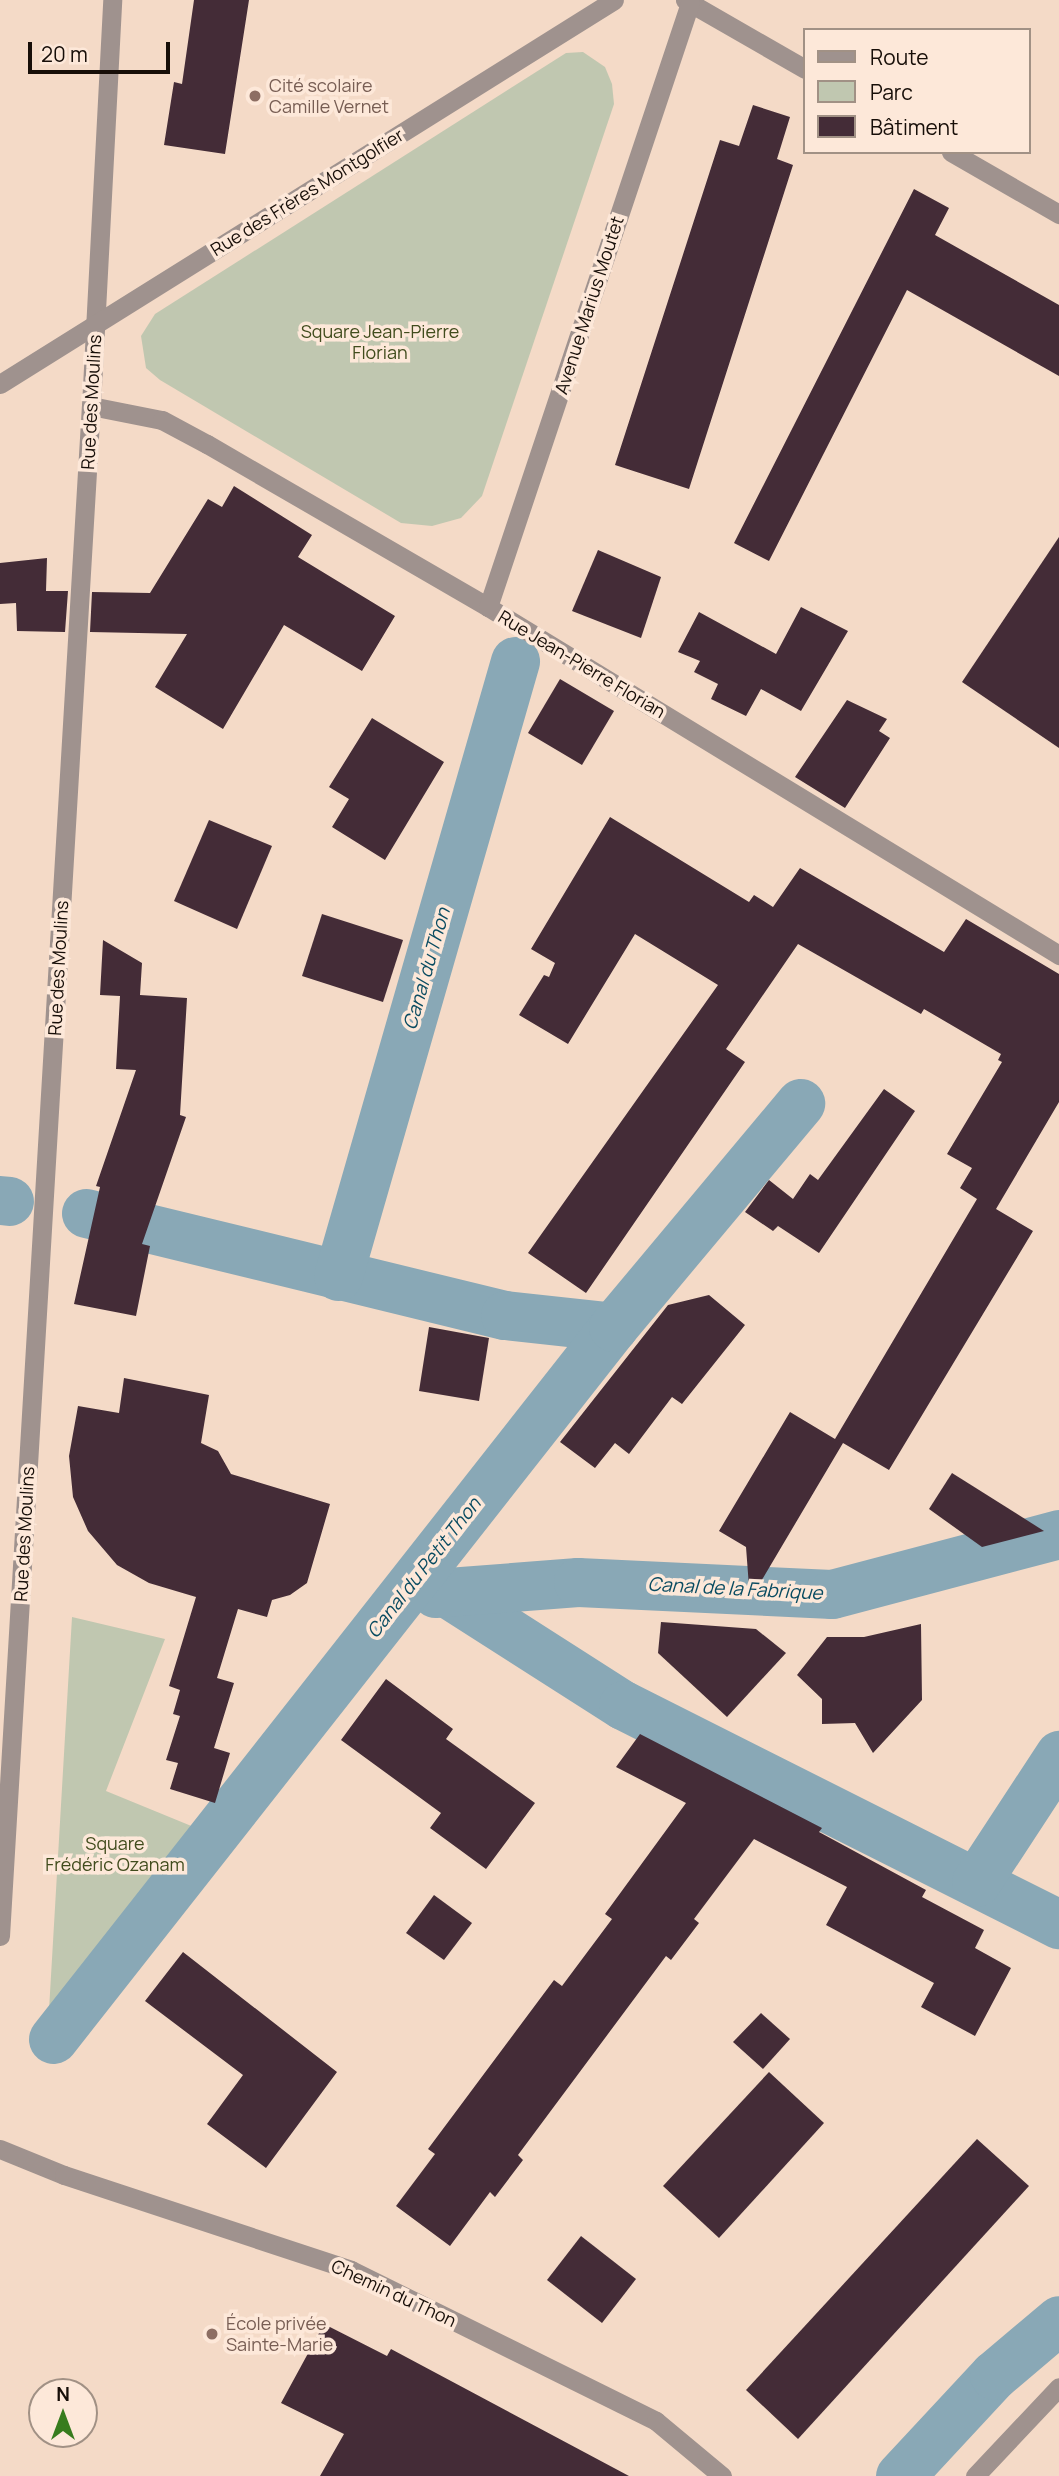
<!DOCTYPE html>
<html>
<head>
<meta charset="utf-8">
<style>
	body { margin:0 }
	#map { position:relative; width:1059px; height:2476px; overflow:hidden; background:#f4dac7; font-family:Manrope,sans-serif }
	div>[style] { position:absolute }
	.green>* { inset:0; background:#c0c7b0 }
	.canal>* { height:49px; margin:-24.5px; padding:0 24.5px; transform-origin:24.5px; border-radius:24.5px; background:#89a8b6 }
	.building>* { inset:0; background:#442c37 }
	.minor>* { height:19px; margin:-9.5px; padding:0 9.5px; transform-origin:9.5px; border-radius:9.5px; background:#9f928e }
	.tertiary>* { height:19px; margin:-9.5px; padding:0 9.5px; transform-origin:9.5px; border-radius:9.5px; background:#9f928e }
	.dots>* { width:19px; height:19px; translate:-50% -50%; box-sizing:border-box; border:4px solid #fde8d9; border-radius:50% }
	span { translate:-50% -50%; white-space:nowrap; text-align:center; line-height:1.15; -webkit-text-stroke:7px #fde8d9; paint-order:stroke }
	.education-label { font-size:18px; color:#785e54 }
	.left { translate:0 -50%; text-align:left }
	.street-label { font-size:18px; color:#170e08 }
	.park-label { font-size:18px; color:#414c1d }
	.water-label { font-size:19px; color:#094b61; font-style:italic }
	.legend { position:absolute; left:803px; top:28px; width:228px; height:126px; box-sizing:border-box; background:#fde8d9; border:2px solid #a19185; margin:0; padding:9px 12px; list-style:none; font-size:21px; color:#170e08 }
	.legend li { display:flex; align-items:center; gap:14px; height:35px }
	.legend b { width:35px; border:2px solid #a19185 }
	.north { position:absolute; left:28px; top:2378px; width:70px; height:70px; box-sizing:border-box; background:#fde8d9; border:2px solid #a19185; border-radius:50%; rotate:0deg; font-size:19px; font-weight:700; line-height:28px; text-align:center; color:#170e08 }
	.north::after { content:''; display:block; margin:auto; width:24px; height:32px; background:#377c1e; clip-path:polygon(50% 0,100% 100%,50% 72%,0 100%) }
	.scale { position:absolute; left:28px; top:42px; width:142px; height:32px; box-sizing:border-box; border:4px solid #170e08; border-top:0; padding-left:9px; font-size:21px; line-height:24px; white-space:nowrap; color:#170e08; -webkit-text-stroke:5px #fde8d9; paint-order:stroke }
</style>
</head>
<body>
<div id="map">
	<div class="green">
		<i style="clip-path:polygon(583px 52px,605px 67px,612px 84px,614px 104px,482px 496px,461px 518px,432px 526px,401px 523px,160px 380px,146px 368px,141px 336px,155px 314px,566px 53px)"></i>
		<i style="clip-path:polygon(72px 1617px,165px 1639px,106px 1791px,206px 1832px,48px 2027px)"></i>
	</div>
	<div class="canal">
		<i style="left:0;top:1200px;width:9px;rotate:6deg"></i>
		<i style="left:86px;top:1213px;width:431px;rotate:13.7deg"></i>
		<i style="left:505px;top:1315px;width:109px;rotate:6.3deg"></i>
		<i style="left:338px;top:1276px;width:640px;rotate:-73.94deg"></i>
		<i style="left:446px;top:1592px;width:210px;rotate:32.6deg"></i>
		<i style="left:623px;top:1705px;width:488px;rotate:26.7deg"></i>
		<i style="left:435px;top:1593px;width:143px;rotate:-4.4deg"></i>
		<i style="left:578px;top:1582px;width:254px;rotate:2.7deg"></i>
		<i style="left:832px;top:1594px;width:235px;rotate:-14.8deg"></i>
		<i style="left:976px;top:1882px;width:152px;rotate:-56.8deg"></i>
		<i style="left:53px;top:2039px;width:906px;rotate:-51.81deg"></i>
		<i style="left:613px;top:1327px;width:292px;rotate:-50.1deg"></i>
		<i style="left:900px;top:2476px;width:138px;rotate:-47.1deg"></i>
		<i style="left:994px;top:2375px;width:85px;rotate:-40.2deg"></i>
	</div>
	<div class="building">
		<i style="clip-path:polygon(194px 0,249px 0,225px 154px,164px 145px,174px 82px,182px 84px)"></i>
		<i style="clip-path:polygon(753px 105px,790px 117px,777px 159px,793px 165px,689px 489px,615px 465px,720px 140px,739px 146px)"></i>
		<i style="clip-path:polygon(914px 189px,949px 208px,935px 235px,1059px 305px,1059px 376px,907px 290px,769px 561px,734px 543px)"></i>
		<i style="clip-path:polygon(234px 486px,312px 535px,298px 557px,395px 616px,362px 671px,284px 625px,223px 729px,155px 687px,187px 634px,90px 632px,92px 592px,150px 593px,208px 499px,222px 507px)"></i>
		<i style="clip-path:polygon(1059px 537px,1059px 748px,962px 682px)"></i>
		<i style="clip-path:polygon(598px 550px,661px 577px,641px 638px,572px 611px)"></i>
		<i style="clip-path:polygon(47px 558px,46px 591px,68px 591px,65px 632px,17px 631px,16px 603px,0 604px,0 563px)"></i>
		<i style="clip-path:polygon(801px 607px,848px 631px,801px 711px,761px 689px,746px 716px,711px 699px,718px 684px,694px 672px,700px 661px,678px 652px,699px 612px,776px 654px)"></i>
		<i style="clip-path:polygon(560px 679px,614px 711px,582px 765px,528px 733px)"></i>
		<i style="clip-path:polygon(847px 700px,887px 719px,879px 731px,890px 738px,845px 808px,795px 777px)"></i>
		<i style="clip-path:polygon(372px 718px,444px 762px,385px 860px,332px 827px,349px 799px,329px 787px)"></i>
		<i style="clip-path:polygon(610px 817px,749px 902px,754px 895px,773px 907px,800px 868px,944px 952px,966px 919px,1059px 974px,1059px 1102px,996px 1209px,1033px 1231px,889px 1470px,843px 1443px,750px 1600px,746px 1547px,719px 1531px,790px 1412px,835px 1439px,977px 1199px,960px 1188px,972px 1168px,947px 1154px,1002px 1062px,998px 1060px,1001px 1054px,924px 1009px,921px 1014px,798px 944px,726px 1049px,745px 1062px,586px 1293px,528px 1253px,718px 985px,635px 934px,568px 1044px,519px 1015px,544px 975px,549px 977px,555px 963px,531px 949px)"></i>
		<i style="clip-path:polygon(209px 820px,272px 846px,237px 929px,174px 901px)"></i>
		<i style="clip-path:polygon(322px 914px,403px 940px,383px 1002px,302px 976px)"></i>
		<i style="clip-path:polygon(103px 940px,142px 963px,140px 995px,187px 998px,180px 1115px,186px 1117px,142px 1244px,150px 1246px,136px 1316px,74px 1304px,100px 1187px,96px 1186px,136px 1070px,116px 1069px,120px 996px,100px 995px)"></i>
		<i style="clip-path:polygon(884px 1089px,915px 1111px,819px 1253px,778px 1226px,773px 1231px,745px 1212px,769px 1180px,793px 1199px,810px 1174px,818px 1180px)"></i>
		<i style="clip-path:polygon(709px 1295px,745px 1325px,682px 1404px,672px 1397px,629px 1454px,615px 1443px,595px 1468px,560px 1442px,668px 1305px)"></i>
		<i style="clip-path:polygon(429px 1327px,489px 1338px,479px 1401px,419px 1391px)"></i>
		<i style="clip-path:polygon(124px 1378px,209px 1395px,201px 1443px,218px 1451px,231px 1474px,330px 1504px,307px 1583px,290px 1595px,272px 1600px,267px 1617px,238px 1609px,217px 1678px,234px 1683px,214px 1748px,230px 1753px,215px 1803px,170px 1789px,178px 1763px,166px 1760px,180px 1716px,173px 1714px,180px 1690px,169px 1686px,196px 1597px,149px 1583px,117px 1565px,88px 1531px,73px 1497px,69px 1456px,78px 1406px,119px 1413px)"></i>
		<i style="clip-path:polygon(952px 1473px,1044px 1531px,982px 1547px,929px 1509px)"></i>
		<i style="clip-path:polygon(661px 1622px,756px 1629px,786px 1653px,727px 1717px,658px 1653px)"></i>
		<i style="clip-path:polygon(921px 1624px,922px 1700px,873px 1753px,855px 1723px,822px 1724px,822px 1699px,797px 1675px,827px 1637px,864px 1637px)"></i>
		<i style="clip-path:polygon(386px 1679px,453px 1729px,446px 1739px,535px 1803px,486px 1869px,430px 1828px,441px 1813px,341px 1740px)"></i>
		<i style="clip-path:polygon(640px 1734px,822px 1828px,819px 1832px,926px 1890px,922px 1897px,984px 1930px,975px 1948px,1011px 1968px,975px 2036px,921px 2007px,934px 1983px,826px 1925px,847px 1887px,754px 1839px,694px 1919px,699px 1923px,671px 1960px,666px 1956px,518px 2155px,523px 2160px,495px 2197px,490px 2192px,450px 2246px,396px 2206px,435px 2154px,428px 2149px,554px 1980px,562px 1986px,612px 1919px,605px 1914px,686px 1803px,616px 1767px)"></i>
		<i style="clip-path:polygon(434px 1895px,472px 1923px,444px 1960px,406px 1933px)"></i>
		<i style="clip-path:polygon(183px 1952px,337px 2072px,266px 2168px,207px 2124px,243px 2075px,145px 2001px)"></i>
		<i style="clip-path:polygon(761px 2013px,790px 2039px,763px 2069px,733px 2042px)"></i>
		<i style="clip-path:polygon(769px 2072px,824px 2123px,719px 2238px,663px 2186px)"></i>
		<i style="clip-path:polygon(977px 2139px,1029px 2186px,798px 2439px,746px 2390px)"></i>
		<i style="clip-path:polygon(581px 2236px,636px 2279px,602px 2323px,547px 2280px)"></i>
		<i style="clip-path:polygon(324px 2324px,387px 2356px,391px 2349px,629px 2476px,320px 2476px,344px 2434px,281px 2403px)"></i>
	</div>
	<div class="minor">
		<i style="left:685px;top:0;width:138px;rotate:29.9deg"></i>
		<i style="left:951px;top:152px;width:125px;rotate:29.9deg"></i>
		<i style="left:91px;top:406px;width:72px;rotate:11.2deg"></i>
		<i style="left:162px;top:420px;width:51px;rotate:28.1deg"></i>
		<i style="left:207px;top:444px;width:325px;rotate:30.1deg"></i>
		<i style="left:488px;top:607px;width:669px;rotate:31.36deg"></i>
		<i style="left:488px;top:607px;width:637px;rotate:-71.51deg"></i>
		<i style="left:0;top:1936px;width:1533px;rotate:-86.6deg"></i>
		<i style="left:91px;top:406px;width:407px;rotate:-87deg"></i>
		<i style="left:0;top:2149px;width:69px;rotate:22.1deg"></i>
		<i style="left:64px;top:2175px;width:302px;rotate:18.3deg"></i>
		<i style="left:351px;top:2270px;width:340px;rotate:26.3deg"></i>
		<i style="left:656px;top:2421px;width:86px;rotate:39.8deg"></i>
		<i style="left:975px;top:2476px;width:122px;rotate:-46.7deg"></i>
	</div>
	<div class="tertiary">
		<i style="left:0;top:384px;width:724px;rotate:-32.02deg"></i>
	</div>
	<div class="dots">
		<i style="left:255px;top:96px;background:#8d6e63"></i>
		<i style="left:212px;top:2334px;background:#8d6e63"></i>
	</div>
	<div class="education-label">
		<span class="left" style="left:269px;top:96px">Cité scolaire<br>Camille Vernet</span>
		<span class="left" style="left:226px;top:2334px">École privée<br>Sainte-Marie</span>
	</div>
	<div class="street-label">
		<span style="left:307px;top:192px;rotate:-32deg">Rue des Frères Montgolfier</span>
		<span style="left:589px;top:305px;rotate:-72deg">Avenue Marius Moutet</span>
		<span style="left:91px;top:402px;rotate:-87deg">Rue des Moulins</span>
		<span style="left:582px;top:664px;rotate:31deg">Rue Jean-Pierre Florian</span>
		<span style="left:58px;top:968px;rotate:-87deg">Rue des Moulins</span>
		<span style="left:24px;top:1534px;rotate:-87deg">Rue des Moulins</span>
		<span style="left:394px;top:2293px;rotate:25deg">Chemin du Thon</span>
	</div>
	<div class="park-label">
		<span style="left:380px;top:342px">Square Jean-Pierre<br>Florian</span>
		<span style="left:115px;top:1854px">Square<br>Frédéric Ozanam</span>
	</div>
	<div class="water-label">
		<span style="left:427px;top:969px;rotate:-74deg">Canal du Thon</span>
		<span style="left:424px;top:1568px;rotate:-52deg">Canal du Petit Thon</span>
		<span style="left:735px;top:1589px;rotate:3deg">Canal de la Fabrique</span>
	</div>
	<ul class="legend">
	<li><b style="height:9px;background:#9f928e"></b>Route</li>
	<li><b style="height:19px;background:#c0c7b0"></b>Parc</li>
	<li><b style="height:19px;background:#442c37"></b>Bâtiment</li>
	</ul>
	<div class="north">N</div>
	<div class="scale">20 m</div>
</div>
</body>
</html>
